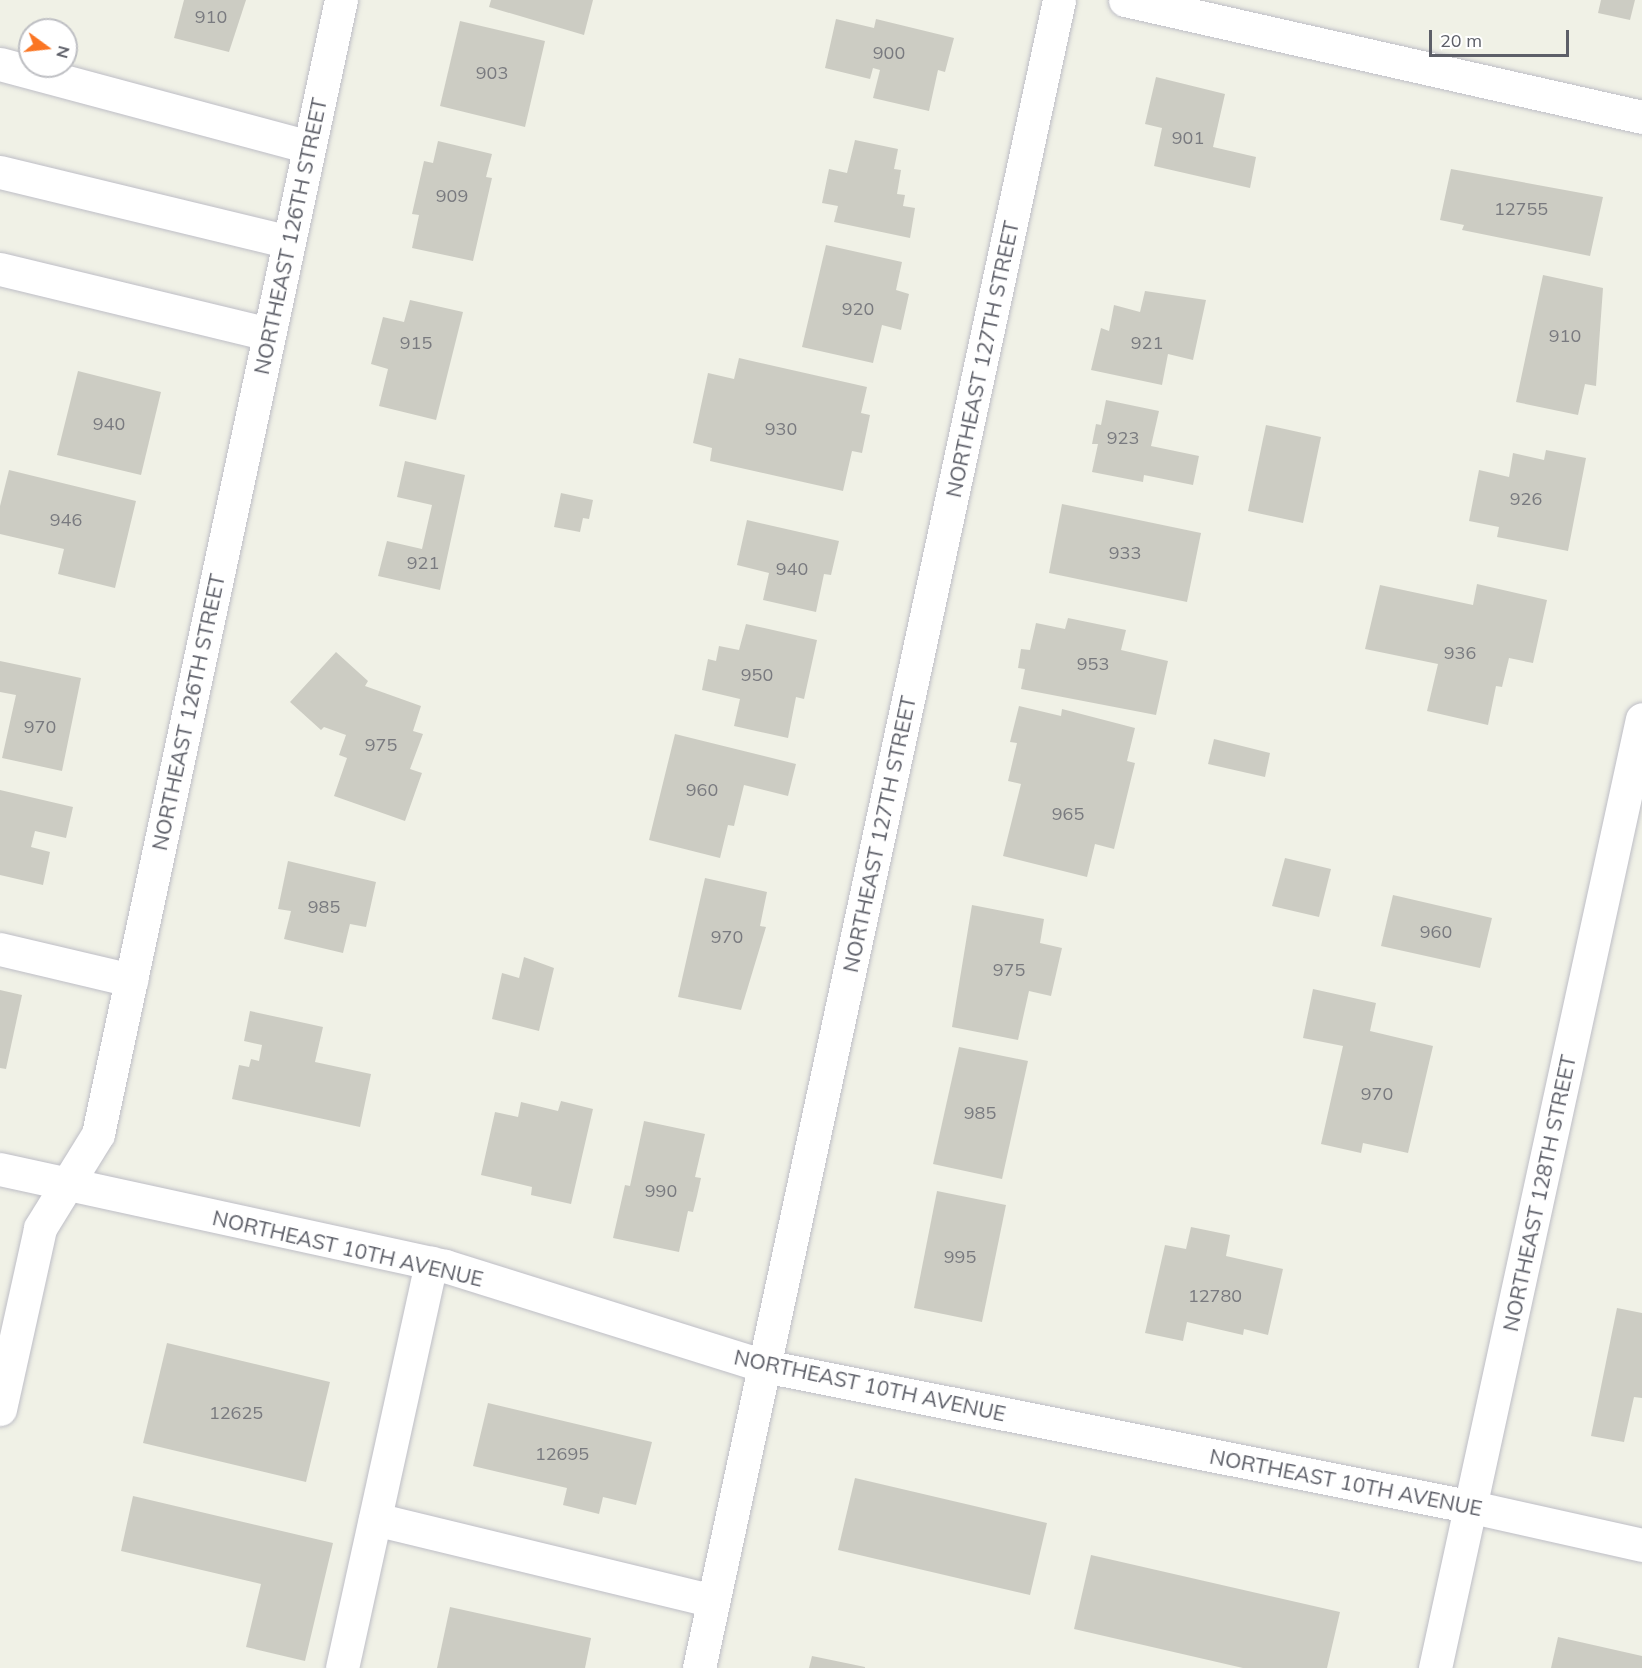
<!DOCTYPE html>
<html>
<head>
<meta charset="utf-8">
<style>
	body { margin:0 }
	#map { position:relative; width:1642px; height:1668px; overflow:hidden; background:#f0f1e6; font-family:Mulish,sans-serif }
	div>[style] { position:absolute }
	.building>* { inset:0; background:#ccccc3 }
	.roads { filter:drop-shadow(0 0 2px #bebec6) drop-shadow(0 0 2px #bebec6) }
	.minor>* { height:33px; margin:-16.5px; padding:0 16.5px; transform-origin:16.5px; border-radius:16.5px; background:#fff }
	span { translate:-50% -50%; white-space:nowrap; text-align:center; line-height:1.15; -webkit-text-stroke:4.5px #fff; paint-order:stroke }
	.number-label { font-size:18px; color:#797a7f }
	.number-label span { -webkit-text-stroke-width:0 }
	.street-label { font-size:21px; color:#5d5f68 }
	.north { position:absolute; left:18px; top:18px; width:60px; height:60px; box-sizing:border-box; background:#fff; border:2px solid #bebfc3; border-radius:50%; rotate:105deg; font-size:16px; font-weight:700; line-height:24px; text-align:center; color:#5d5f68 }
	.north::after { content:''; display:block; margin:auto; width:21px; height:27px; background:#fa7523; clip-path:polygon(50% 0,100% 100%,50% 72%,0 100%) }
	.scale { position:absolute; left:1429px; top:30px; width:140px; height:27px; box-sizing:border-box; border:3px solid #5d5f68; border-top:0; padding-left:8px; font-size:18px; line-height:21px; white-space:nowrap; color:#5d5f68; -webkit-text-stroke:4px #fff; paint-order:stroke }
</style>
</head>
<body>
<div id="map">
	<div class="building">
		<i style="clip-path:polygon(184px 0,246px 0,229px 52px,174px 38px)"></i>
		<i style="clip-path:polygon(491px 0,593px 0,584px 35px,489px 7px)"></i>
		<i style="clip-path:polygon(1601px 0,1635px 0,1630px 20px,1598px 13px)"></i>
		<i style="clip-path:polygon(836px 19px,874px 28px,876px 19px,954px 38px,945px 72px,938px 70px,929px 111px,873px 98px,880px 70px,873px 68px,870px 79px,825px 68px)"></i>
		<i style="clip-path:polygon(460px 21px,545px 41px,525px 127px,440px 106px)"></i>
		<i style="clip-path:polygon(1156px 77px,1225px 94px,1213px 147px,1256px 157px,1250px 188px,1154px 166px,1162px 128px,1145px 124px)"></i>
		<i style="clip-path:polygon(855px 140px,898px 149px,894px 169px,901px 170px,897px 194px,905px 195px,903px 206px,915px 208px,910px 238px,834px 222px,838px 206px,822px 203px,829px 169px,847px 173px)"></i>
		<i style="clip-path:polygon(438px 141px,492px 154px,486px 177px,492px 178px,473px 261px,412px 248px,419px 215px,412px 214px,424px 161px,433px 163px)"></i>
		<i style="clip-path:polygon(1451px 169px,1603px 197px,1590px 256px,1462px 230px,1464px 225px,1440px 220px)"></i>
		<i style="clip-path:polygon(826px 245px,902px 262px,896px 290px,909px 294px,901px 330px,882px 325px,873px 363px,802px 347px)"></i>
		<i style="clip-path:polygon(1543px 275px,1603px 288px,1596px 386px,1585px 384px,1578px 415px,1516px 402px)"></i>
		<i style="clip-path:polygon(1145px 291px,1206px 300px,1193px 360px,1168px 354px,1162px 385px,1091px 370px,1101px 328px,1109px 331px,1114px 305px,1140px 312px)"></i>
		<i style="clip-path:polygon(410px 300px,463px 312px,436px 420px,379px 406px,388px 369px,371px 364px,383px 317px,404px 322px)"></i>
		<i style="clip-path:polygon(739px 358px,867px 387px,861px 413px,870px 415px,862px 453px,852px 451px,843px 491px,710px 461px,712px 448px,693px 443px,708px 373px,734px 379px)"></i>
		<i style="clip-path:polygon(78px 371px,161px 392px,141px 475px,57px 455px)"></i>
		<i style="clip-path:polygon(1106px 400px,1159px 411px,1151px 446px,1199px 456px,1193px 485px,1144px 475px,1143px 482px,1092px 472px,1098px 444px,1092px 444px,1096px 424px,1101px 425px)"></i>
		<i style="clip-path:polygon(1266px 425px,1321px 437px,1303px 523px,1248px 511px)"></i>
		<i style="clip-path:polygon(1546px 450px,1586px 458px,1568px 551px,1497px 537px,1499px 527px,1469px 521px,1479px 470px,1509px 477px,1513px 453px,1544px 460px)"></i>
		<i style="clip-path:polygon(405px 461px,465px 475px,440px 590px,378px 576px,387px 541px,422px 549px,432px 505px,397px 497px)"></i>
		<i style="clip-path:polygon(9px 470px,136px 501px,115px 588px,58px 574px,64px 549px,0 534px,0 506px)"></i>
		<i style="clip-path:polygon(561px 493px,593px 500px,589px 519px,583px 518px,580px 532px,554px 527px)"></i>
		<i style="clip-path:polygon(1062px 504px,1201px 533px,1187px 602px,1049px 573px)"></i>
		<i style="clip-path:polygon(747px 520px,839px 541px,831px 575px,824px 574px,816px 612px,763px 600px,769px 573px,737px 565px)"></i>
		<i style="clip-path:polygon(1477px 584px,1547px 600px,1533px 663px,1509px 658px,1502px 687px,1496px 686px,1488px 725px,1427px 711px,1438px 664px,1365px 649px,1380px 585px,1473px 605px)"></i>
		<i style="clip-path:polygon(1068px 618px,1126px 630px,1121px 650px,1168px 661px,1156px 715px,1021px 689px,1025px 669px,1018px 668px,1021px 649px,1030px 650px,1036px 623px,1065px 629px)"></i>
		<i style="clip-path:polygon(746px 624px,817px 640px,804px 699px,796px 697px,788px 738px,734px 726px,740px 699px,702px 690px,708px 659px,716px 661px,719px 646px,739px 650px)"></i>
		<i style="clip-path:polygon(336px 652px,368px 681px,365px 686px,421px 706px,413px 731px,423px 734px,410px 769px,422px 773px,405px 821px,334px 796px,347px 758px,339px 755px,346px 735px,324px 727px,321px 730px,290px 702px)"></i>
		<i style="clip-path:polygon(0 661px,81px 678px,62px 771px,2px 758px,16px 695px,0 692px)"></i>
		<i style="clip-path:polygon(1019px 706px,1061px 716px,1062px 709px,1135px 728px,1127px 761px,1135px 763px,1114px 849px,1095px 844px,1087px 877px,1003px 856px,1021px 784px,1008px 781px,1017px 743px,1010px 742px)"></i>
		<i style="clip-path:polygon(675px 734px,796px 764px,788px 796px,744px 785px,734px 826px,728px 825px,720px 858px,649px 840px)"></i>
		<i style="clip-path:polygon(1214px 739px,1270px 753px,1265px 777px,1208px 764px)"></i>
		<i style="clip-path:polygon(0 790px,73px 807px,66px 838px,35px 831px,31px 847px,50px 852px,43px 885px,0 875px)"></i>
		<i style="clip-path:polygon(1285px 858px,1331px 869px,1319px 917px,1272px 906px)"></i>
		<i style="clip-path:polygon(288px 861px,376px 882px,366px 927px,350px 924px,343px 953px,284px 939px,291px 911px,278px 909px)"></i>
		<i style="clip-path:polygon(705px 878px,767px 892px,760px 926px,766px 927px,741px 1010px,678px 997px)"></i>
		<i style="clip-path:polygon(1393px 895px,1492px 918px,1480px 968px,1381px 946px)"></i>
		<i style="clip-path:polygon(972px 905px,1044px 919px,1040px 943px,1062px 948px,1051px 996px,1029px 991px,1018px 1040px,952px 1027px)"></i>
		<i style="clip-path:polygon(524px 957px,554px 968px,539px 1031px,492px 1019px,502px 973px,519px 978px)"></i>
		<i style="clip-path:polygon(1313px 989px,1376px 1003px,1370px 1031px,1433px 1046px,1408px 1153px,1363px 1143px,1361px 1153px,1321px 1144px,1343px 1046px,1303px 1038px)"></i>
		<i style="clip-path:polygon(0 990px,22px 995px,6px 1069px,0 1068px)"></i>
		<i style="clip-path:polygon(250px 1011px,323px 1027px,315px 1062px,371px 1074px,360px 1127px,232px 1099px,239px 1065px,249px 1067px,251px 1059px,259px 1061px,262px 1045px,244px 1041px)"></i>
		<i style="clip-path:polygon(959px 1047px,1028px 1061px,1002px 1179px,933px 1164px)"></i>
		<i style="clip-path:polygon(561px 1101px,593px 1109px,571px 1204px,531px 1195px,532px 1187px,481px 1175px,495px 1112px,518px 1117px,521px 1102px,558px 1111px)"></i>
		<i style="clip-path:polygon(644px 1121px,705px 1134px,695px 1177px,701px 1178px,697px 1196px,693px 1212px,688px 1211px,679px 1252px,613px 1238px,625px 1185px,630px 1186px)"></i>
		<i style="clip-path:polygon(937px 1191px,1006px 1205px,982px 1322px,914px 1308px)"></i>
		<i style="clip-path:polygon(1191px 1227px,1230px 1235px,1226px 1256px,1283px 1269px,1268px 1335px,1244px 1329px,1243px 1335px,1187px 1322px,1183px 1341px,1145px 1333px,1165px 1245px,1186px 1249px)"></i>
		<i style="clip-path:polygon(1617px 1308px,1642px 1313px,1642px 1398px,1634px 1397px,1624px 1442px,1591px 1436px)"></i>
		<i style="clip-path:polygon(167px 1343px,330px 1382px,306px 1482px,143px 1443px)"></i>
		<i style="clip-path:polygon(488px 1403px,652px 1442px,636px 1505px,603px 1497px,599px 1514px,563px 1505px,567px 1488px,473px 1466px)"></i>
		<i style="clip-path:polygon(855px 1478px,1047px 1523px,1030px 1595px,838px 1550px)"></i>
		<i style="clip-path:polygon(133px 1496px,333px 1543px,305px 1661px,246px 1647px,261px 1584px,121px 1551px)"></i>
		<i style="clip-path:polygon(1091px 1555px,1340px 1612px,1327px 1668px,1243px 1668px,1074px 1629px)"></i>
		<i style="clip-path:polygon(450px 1607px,591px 1638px,585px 1668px,437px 1668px)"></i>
		<i style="clip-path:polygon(1558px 1637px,1642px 1656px,1642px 1668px,1551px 1668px)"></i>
		<i style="clip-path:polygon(812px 1656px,865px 1667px,865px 1668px,809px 1668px)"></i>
	</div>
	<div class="roads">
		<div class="minor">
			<i style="left:1125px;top:0;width:530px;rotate:12.75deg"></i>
			<i style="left:0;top:64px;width:320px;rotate:15deg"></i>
			<i style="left:0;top:172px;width:297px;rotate:13.6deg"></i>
			<i style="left:0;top:269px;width:277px;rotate:13.6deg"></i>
			<i style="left:0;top:949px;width:135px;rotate:13.3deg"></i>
			<i style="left:0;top:1169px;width:455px;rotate:12.3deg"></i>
			<i style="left:445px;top:1266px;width:334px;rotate:17.4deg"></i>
			<i style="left:764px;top:1366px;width:722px;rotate:11.26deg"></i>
			<i style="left:1472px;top:1507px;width:174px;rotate:12.6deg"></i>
			<i style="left:0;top:1409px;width:185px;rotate:-77.5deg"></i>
			<i style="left:40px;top:1228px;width:110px;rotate:-58.3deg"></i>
			<i style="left:98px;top:1134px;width:1160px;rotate:-77.91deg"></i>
			<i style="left:375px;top:1519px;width:348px;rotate:13.6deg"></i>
			<i style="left:342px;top:1668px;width:415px;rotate:-77.6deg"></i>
			<i style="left:699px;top:1668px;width:1706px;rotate:-77.82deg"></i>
			<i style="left:1435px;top:1668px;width:971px;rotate:-77.7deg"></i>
		</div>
	</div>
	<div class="number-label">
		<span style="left:211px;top:17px">910</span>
		<span style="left:889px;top:53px">900</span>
		<span style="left:492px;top:73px">903</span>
		<span style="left:1188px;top:138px">901</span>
		<span style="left:452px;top:196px">909</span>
		<span style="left:1521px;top:209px">12755</span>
		<span style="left:858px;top:309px">920</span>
		<span style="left:1565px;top:336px">910</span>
		<span style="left:416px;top:343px">915</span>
		<span style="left:1147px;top:343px">921</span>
		<span style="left:109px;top:424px">940</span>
		<span style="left:781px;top:429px">930</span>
		<span style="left:1123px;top:438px">923</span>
		<span style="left:1526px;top:499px">926</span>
		<span style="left:66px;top:520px">946</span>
		<span style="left:1125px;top:553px">933</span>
		<span style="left:423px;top:563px">921</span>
		<span style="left:792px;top:569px">940</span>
		<span style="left:1460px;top:653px">936</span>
		<span style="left:1093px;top:664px">953</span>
		<span style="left:757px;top:675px">950</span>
		<span style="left:40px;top:727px">970</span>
		<span style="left:381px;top:745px">975</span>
		<span style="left:702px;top:790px">960</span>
		<span style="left:1068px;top:814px">965</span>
		<span style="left:324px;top:907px">985</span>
		<span style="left:1436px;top:932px">960</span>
		<span style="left:727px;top:937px">970</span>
		<span style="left:1009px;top:970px">975</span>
		<span style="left:1377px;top:1094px">970</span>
		<span style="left:980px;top:1113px">985</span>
		<span style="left:661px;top:1191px">990</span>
		<span style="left:960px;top:1257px">995</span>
		<span style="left:1215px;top:1296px">12780</span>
		<span style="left:236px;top:1413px">12625</span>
		<span style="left:562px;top:1454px">12695</span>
	</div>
	<div class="street-label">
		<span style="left:290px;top:236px;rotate:-78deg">NORTHEAST 126TH STREET</span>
		<span style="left:982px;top:359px;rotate:-78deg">NORTHEAST 127TH STREET</span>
		<span style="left:188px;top:712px;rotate:-78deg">NORTHEAST 126TH STREET</span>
		<span style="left:879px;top:834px;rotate:-78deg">NORTHEAST 127TH STREET</span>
		<span style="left:1539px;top:1193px;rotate:-78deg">NORTHEAST 128TH STREET</span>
		<span style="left:348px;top:1248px;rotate:13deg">NORTHEAST 10TH AVENUE</span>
		<span style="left:870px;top:1385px;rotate:12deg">NORTHEAST 10TH AVENUE</span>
		<span style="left:1346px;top:1482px;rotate:11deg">NORTHEAST 10TH AVENUE</span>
	</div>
	<div class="north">N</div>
	<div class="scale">20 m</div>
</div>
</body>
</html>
